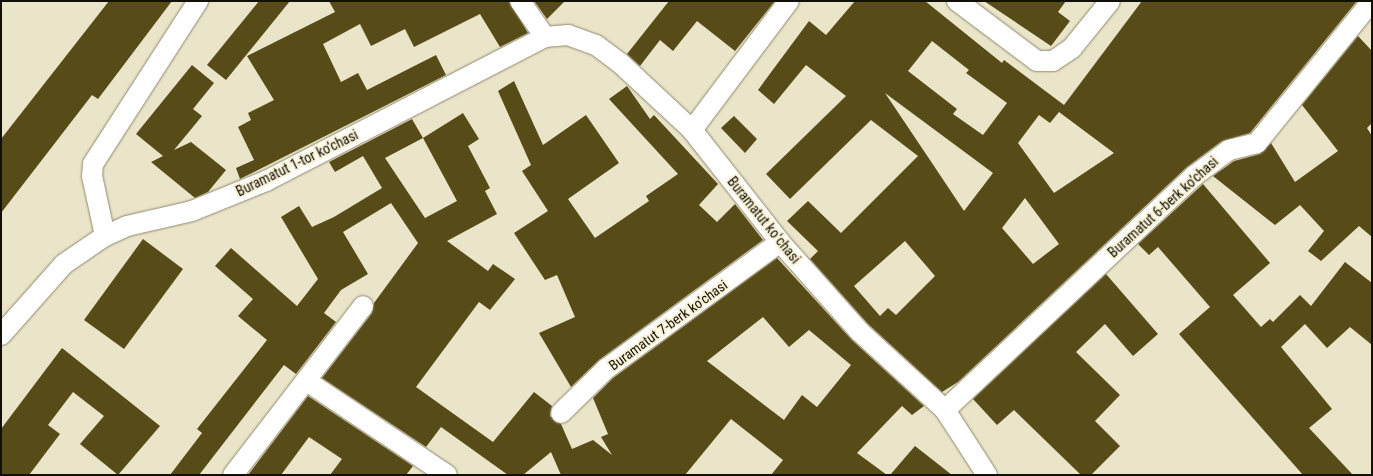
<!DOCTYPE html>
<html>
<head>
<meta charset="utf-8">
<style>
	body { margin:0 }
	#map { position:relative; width:1373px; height:476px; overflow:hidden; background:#eae4c9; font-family:"Roboto Condensed",sans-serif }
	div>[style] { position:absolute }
	.building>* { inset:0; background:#574b17 }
	.roads { filter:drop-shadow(0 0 1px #8f8970) drop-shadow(0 0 1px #8f8970) }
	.minor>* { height:20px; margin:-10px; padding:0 10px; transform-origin:10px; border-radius:10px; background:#fff }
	span { translate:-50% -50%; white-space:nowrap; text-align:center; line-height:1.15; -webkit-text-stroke:4px #f8f1d6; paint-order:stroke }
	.street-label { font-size:14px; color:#110f06 }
	.frame { position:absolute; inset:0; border:2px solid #110f06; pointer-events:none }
</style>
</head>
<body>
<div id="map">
	<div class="building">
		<i style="clip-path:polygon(109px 1px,172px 1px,98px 99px,92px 95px,1px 213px,1px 139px)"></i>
		<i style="clip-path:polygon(259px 1px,290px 1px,226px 80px,207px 65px)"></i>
		<i style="clip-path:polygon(329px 1px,509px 1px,528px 33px,500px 47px,480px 14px,414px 47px,405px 29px,371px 46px,360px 24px,323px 44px,341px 82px,358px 73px,367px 90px,436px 55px,446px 75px,240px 179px,236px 168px,254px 160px,238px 127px,251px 120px,248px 113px,274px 100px,247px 56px,335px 12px)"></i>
		<i style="clip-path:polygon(534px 1px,565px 1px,547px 19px)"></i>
		<i style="clip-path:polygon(669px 1px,775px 1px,735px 51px,697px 21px,673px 51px,660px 40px,640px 66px,627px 54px)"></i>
		<i style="clip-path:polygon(evenodd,855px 1px,925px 1px,1002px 63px,1004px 60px,1064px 105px,1142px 1px,1357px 1px,1250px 133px,1222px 141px,1187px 167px,958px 382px,942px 392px,868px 324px,810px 259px,818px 251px,787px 221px,808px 201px,841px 233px,918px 156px,871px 120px,790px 199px,766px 174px,846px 96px,806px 65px,774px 104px,758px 90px,809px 21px,826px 35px,855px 1px,932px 41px,969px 70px,966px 73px,1007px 103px,983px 135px,953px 114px,957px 109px,908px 71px,932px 41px,855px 1px,885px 93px,993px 173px,964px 211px,932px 163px,885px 93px,855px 1px,1059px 112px,1114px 153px,1054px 193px,1018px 143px,1039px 115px,1050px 123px,1059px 112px,855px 1px,1025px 198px,1059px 244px,1033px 264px,1002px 228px,1025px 198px,855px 1px,905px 241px,935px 276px,896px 315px,888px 308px,880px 316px,854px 286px,905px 241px)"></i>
		<i style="clip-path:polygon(984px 1px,1066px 1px,1058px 12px,1070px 21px,1051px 46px)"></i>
		<i style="clip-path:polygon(1358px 36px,1372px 51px,1372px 123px,1367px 128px,1372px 136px,1372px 237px,1359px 226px,1321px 261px,1308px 251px,1324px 231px,1300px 205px,1275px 225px,1213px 176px,1234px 161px,1260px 154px,1271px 143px,1295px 182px,1338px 151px,1302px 105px)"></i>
		<i style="clip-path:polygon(192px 65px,214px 83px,193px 109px,202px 116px,174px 150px,191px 142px,226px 170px,208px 192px,195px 198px,151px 162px,163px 156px,136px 134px)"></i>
		<i style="clip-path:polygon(514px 81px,543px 145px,586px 115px,619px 163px,568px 199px,595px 238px,649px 201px,646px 196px,678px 174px,609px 99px,627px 86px,650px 119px,654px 115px,718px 184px,699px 205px,717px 222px,735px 204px,763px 240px,599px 360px,571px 387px,539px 333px,575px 317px,557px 275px,545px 280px,514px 233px,548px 211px,522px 171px,531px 165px,498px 91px)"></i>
		<i style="clip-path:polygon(evenodd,463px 113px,479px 139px,468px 146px,490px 188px,485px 191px,497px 214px,447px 241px,488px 271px,493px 264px,515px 279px,490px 310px,479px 302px,416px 387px,493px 442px,534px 392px,552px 406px,550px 416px,561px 424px,572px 449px,593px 440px,612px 455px,601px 437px,608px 434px,593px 398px,613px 378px,777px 258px,852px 340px,924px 406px,912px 415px,902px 406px,857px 453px,887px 475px,771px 475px,783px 460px,731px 419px,685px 475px,561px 475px,551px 452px,523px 475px,508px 475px,441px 427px,426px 447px,322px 378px,372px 313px,374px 303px,418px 243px,391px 203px,343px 232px,368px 274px,341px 290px,324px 313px,336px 322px,296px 374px,284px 365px,199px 475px,170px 475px,202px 433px,197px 429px,267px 340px,238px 316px,253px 299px,215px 266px,231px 248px,297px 306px,318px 279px,281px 217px,299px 206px,312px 227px,334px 217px,382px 188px,363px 156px,335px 172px,329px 162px,412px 119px,423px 138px,463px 113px,423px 138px,457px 201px,425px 218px,385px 158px,423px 138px,463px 113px,763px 317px,789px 347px,809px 330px,851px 365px,817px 407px,802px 395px,784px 420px,707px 361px,763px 317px)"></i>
		<i style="clip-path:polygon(734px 116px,757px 139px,745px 153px,721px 128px)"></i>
		<i style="clip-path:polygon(1203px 184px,1270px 263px,1233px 295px,1261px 327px,1270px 319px,1273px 322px,1300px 295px,1311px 306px,1345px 262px,1372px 283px,1372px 345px,1350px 327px,1327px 348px,1305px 324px,1281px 347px,1332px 409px,1309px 428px,1353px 475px,1303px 475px,1179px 334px,1210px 307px,1158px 247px,1149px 255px,1138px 244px)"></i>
		<i style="clip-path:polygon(143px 239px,183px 269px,124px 349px,84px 320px)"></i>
		<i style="clip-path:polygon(1106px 274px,1158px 334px,1133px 356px,1105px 324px,1076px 352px,1120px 395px,1095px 421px,1120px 446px,1091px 475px,1081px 475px,1014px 410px,997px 425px,973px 399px)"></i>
		<i style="clip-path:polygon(62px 348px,160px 426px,118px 475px,80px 444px,104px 416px,73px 392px,48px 425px,60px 434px,29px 475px,1px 475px,1px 429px)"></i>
		<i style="clip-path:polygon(308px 396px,413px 466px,406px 475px,330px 475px,342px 459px,309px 437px,281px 475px,248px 475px)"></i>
		<i style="clip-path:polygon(915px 446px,952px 475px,890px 475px)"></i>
	</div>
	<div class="roads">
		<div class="minor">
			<i style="left:520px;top:1px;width:44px;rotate:55.2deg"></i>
			<i style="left:545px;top:37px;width:23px;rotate:-5deg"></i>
			<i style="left:568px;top:35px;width:30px;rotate:20deg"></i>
			<i style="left:596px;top:45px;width:30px;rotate:37deg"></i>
			<i style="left:620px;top:63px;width:98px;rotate:42.9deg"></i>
			<i style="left:692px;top:130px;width:142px;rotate:51.8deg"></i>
			<i style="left:780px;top:242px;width:120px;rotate:48.4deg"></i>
			<i style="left:860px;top:332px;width:115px;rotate:42.5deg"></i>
			<i style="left:945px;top:410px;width:77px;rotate:57.1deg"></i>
			<i style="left:957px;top:1px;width:100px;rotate:36.9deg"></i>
			<i style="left:1037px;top:61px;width:16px"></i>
			<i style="left:1053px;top:61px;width:23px;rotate:-34deg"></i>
			<i style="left:1072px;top:48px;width:60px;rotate:-51deg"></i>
			<i style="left:692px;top:130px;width:161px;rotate:-53.1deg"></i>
			<i style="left:105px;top:236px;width:61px;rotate:-102.2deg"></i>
			<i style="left:92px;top:176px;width:12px;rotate:-85deg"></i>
			<i style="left:93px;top:164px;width:194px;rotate:-57.2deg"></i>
			<i style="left:1px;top:335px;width:95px;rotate:-48.4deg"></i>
			<i style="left:64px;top:264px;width:50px;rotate:-34.3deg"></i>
			<i style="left:105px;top:236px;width:24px;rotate:-24deg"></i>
			<i style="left:127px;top:226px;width:67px;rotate:-13deg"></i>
			<i style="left:192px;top:211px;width:80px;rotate:-22.1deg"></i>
			<i style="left:266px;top:181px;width:314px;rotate:-27.3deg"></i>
			<i style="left:308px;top:382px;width:167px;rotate:33.8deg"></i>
			<i style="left:945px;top:410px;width:342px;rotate:-43.2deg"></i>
			<i style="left:1194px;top:176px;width:44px;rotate:-36.6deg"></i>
			<i style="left:1229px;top:150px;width:29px;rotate:-14deg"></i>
			<i style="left:1257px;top:143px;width:183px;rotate:-51deg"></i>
			<i style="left:561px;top:413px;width:63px;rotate:-44.4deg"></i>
			<i style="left:606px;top:369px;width:215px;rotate:-36.1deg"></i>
			<i style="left:233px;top:475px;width:213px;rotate:-52.4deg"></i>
		</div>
	</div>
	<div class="street-label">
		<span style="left:297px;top:163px;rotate:-26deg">Buramatut 1-tor koʼchasi</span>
		<span style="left:1163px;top:207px;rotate:-42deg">Buramatut 6-berk koʼchasi</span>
		<span style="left:764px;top:220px;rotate:51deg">Buramatut koʻchasi</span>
		<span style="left:668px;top:325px;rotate:-36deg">Buramatut 7-berk koʼchasi</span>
	</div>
	<div class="frame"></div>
</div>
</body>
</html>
